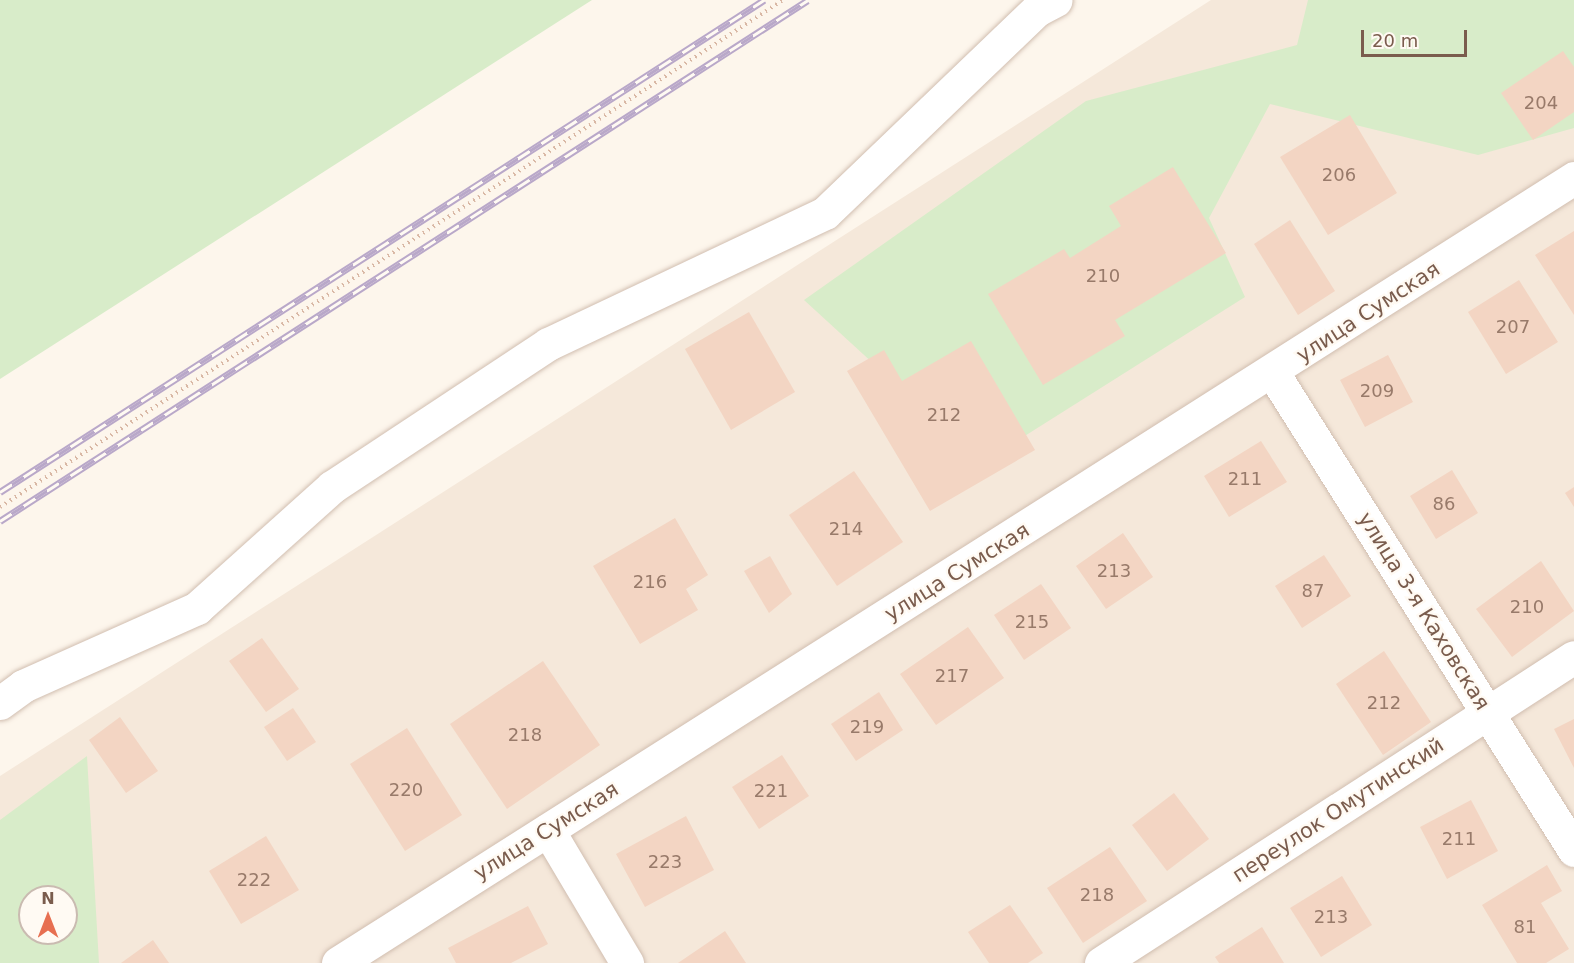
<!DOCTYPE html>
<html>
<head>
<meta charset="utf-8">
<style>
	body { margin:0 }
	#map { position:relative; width:1574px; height:963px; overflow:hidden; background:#fdf6ec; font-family:"DejaVu Sans",sans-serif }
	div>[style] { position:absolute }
	.residential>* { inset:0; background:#f5e8da }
	.green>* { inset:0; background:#d8ecc9 }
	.building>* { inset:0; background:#f3d5c3 }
	.path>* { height:4px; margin-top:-2px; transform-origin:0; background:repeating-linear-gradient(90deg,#d9b8a5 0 1.5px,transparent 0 6px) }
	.roads { filter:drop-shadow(0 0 2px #d1beb0) drop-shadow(0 0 2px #d1beb0) }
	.minor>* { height:33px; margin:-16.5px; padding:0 16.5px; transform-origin:16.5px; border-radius:16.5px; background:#fff }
	.rail>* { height:7px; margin-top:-3.5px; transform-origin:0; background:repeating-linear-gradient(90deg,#fffaf3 0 14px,#b9a8c9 0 28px); box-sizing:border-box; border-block:2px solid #b9a8c9 }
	span { translate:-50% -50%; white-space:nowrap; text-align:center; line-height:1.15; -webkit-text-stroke:4.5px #fffaf3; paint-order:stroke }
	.number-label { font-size:18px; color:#987a6a }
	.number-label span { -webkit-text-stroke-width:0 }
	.street-label { font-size:21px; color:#7a5c4d }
	.north { position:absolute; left:18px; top:885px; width:60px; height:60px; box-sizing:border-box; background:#fffaf3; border:2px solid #cabbb1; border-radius:50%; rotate:0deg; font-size:16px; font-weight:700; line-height:24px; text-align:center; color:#7a5c4d }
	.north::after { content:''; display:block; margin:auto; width:21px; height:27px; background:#e76f51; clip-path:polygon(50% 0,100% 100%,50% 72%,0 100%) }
	.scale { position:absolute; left:1361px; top:30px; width:106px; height:27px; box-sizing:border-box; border:3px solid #7a5c4d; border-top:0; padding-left:8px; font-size:18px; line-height:21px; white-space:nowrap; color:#7a5c4d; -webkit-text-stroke:4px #fffaf3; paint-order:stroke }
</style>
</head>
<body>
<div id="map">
	<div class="residential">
		<i style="clip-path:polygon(evenodd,1211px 0,1574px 0,1574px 963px,0 963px,0 776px,1211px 0,30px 897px,66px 897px,66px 933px,30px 933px,30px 897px)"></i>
	</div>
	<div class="green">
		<i style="clip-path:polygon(0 0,592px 0,0 379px)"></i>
		<i style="clip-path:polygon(1308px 0,1574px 0,1574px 128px,1478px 155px,1270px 104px,1209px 218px,1245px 297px,982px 463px,804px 300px,1086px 101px,1297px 45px)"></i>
		<i style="clip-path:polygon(evenodd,87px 756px,99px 963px,0 963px,0 820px,87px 756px,30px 897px,66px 897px,66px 933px,30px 933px,30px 897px)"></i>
	</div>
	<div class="building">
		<i style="clip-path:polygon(1563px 51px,1574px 67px,1574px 112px,1533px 140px,1501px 93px)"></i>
		<i style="clip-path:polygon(1350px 115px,1397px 193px,1328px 235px,1280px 157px)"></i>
		<i style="clip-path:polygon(1173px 167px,1226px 253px,1115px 320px,1125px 336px,1043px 385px,988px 294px,1064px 249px,1070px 258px,1121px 226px,1109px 206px)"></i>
		<i style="clip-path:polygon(1290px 220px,1335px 291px,1298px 315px,1254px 244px)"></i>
		<i style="clip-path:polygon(1574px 231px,1574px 315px,1535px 255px)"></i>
		<i style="clip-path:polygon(1519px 280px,1558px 342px,1506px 374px,1468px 312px)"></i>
		<i style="clip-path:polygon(749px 312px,795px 392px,731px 430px,685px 349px)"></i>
		<i style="clip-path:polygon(971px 341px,1035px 450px,930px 511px,847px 371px,884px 350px,902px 381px)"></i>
		<i style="clip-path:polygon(1388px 355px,1413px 402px,1365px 427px,1340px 380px)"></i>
		<i style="clip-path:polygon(1261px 441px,1287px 482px,1229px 517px,1204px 476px)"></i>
		<i style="clip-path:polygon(1452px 470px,1478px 513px,1436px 539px,1410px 496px)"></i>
		<i style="clip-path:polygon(854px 471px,903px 542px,837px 586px,789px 515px)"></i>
		<i style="clip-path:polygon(1574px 487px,1574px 507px,1565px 493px)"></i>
		<i style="clip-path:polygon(675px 518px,708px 575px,686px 589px,698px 610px,640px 644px,593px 566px)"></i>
		<i style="clip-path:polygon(1123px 533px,1153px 577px,1106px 609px,1076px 566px)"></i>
		<i style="clip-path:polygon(1324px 555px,1351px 596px,1302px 628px,1275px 586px)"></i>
		<i style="clip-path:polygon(770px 556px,792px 594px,769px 613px,744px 571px)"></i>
		<i style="clip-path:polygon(1541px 561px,1574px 611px,1512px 657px,1476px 609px)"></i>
		<i style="clip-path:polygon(1041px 584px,1071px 628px,1024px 660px,994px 615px)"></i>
		<i style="clip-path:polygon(968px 627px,1004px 678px,936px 725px,900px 674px)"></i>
		<i style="clip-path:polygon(262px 638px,299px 689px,266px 712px,229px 661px)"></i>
		<i style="clip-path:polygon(1384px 651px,1431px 722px,1383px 755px,1336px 684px)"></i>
		<i style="clip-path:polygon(543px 661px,600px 745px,507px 809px,450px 724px)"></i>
		<i style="clip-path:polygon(879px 692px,903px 730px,856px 761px,831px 724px)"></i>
		<i style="clip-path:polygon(293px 708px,316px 742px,287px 761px,264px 727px)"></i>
		<i style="clip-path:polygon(120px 717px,158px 771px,126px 793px,89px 740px)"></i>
		<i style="clip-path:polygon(1574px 719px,1574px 768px,1554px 729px)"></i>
		<i style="clip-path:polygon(407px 728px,462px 815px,405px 851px,350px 764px)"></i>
		<i style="clip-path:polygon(782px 755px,809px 796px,759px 829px,732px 787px)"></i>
		<i style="clip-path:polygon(1174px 793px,1209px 839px,1167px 871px,1132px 825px)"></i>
		<i style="clip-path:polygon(1471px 800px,1498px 851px,1447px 879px,1420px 827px)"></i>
		<i style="clip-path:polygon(686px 816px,714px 870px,645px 907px,616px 854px)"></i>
		<i style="clip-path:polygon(266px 836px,299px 890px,241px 924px,209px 871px)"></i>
		<i style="clip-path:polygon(1110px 847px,1147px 901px,1083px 943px,1047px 888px)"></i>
		<i style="clip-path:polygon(1547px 865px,1562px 891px,1541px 903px,1569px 949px,1546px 963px,1517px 963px,1482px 905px)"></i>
		<i style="clip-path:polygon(1342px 876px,1372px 925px,1321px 957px,1290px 908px)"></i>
		<i style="clip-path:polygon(1010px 905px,1043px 953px,1028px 963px,989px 963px,968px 932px)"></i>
		<i style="clip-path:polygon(528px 906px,548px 944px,511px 963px,456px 963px,448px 948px)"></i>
		<i style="clip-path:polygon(1262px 927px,1284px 963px,1219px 963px,1215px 957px)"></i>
		<i style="clip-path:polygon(725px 931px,746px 963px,678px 963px)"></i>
		<i style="clip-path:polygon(153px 940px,169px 963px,121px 963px)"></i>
	</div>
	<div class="path">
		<i style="left:0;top:507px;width:933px;rotate:-32.92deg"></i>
	</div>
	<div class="roads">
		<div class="minor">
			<i style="left:1273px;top:373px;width:564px;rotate:57.75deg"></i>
			<i style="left:0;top:703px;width:29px;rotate:-36deg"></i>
			<i style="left:23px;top:686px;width:191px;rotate:-24.1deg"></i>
			<i style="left:197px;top:608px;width:181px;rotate:-41.9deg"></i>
			<i style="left:332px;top:487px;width:259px;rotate:-33.5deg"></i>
			<i style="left:548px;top:344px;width:306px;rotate:-25.3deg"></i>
			<i style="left:825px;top:213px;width:294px;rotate:-43.8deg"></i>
			<i style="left:1037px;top:10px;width:21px;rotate:-28deg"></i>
			<i style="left:548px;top:830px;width:155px;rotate:59.3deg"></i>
			<i style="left:338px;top:963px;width:1464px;rotate:-32.42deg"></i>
			<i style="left:1101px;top:963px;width:563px;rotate:-32.9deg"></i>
		</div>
	</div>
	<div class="rail">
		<i style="left:0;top:492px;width:909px;rotate:-32.78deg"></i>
		<i style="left:0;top:521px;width:961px;rotate:-32.81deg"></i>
	</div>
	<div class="number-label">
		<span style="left:1541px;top:103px">204</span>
		<span style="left:1339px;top:175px">206</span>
		<span style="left:1103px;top:276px">210</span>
		<span style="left:1513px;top:327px">207</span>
		<span style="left:1377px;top:391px">209</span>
		<span style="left:944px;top:415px">212</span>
		<span style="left:1245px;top:479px">211</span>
		<span style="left:1444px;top:504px">86</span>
		<span style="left:846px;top:529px">214</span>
		<span style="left:1114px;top:571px">213</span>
		<span style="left:650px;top:582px">216</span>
		<span style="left:1313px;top:591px">87</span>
		<span style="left:1527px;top:607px">210</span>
		<span style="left:1032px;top:622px">215</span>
		<span style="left:952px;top:676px">217</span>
		<span style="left:1384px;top:703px">212</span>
		<span style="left:867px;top:727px">219</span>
		<span style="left:525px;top:735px">218</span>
		<span style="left:406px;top:790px">220</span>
		<span style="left:771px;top:791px">221</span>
		<span style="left:1459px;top:839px">211</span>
		<span style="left:665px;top:862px">223</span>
		<span style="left:254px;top:880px">222</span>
		<span style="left:1097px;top:895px">218</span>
		<span style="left:1331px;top:917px">213</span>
		<span style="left:1525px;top:927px">81</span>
	</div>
	<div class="street-label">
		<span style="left:1368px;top:312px;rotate:-33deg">улица Сумская</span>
		<span style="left:957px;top:572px;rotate:-32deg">улица Сумская</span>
		<span style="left:1424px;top:611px;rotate:58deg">улица 3-я Каховская</span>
		<span style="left:1338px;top:810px;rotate:-33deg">переулок Омутинский</span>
		<span style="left:546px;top:831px;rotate:-32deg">улица Сумская</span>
	</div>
	<div class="north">N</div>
	<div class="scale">20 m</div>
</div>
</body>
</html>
